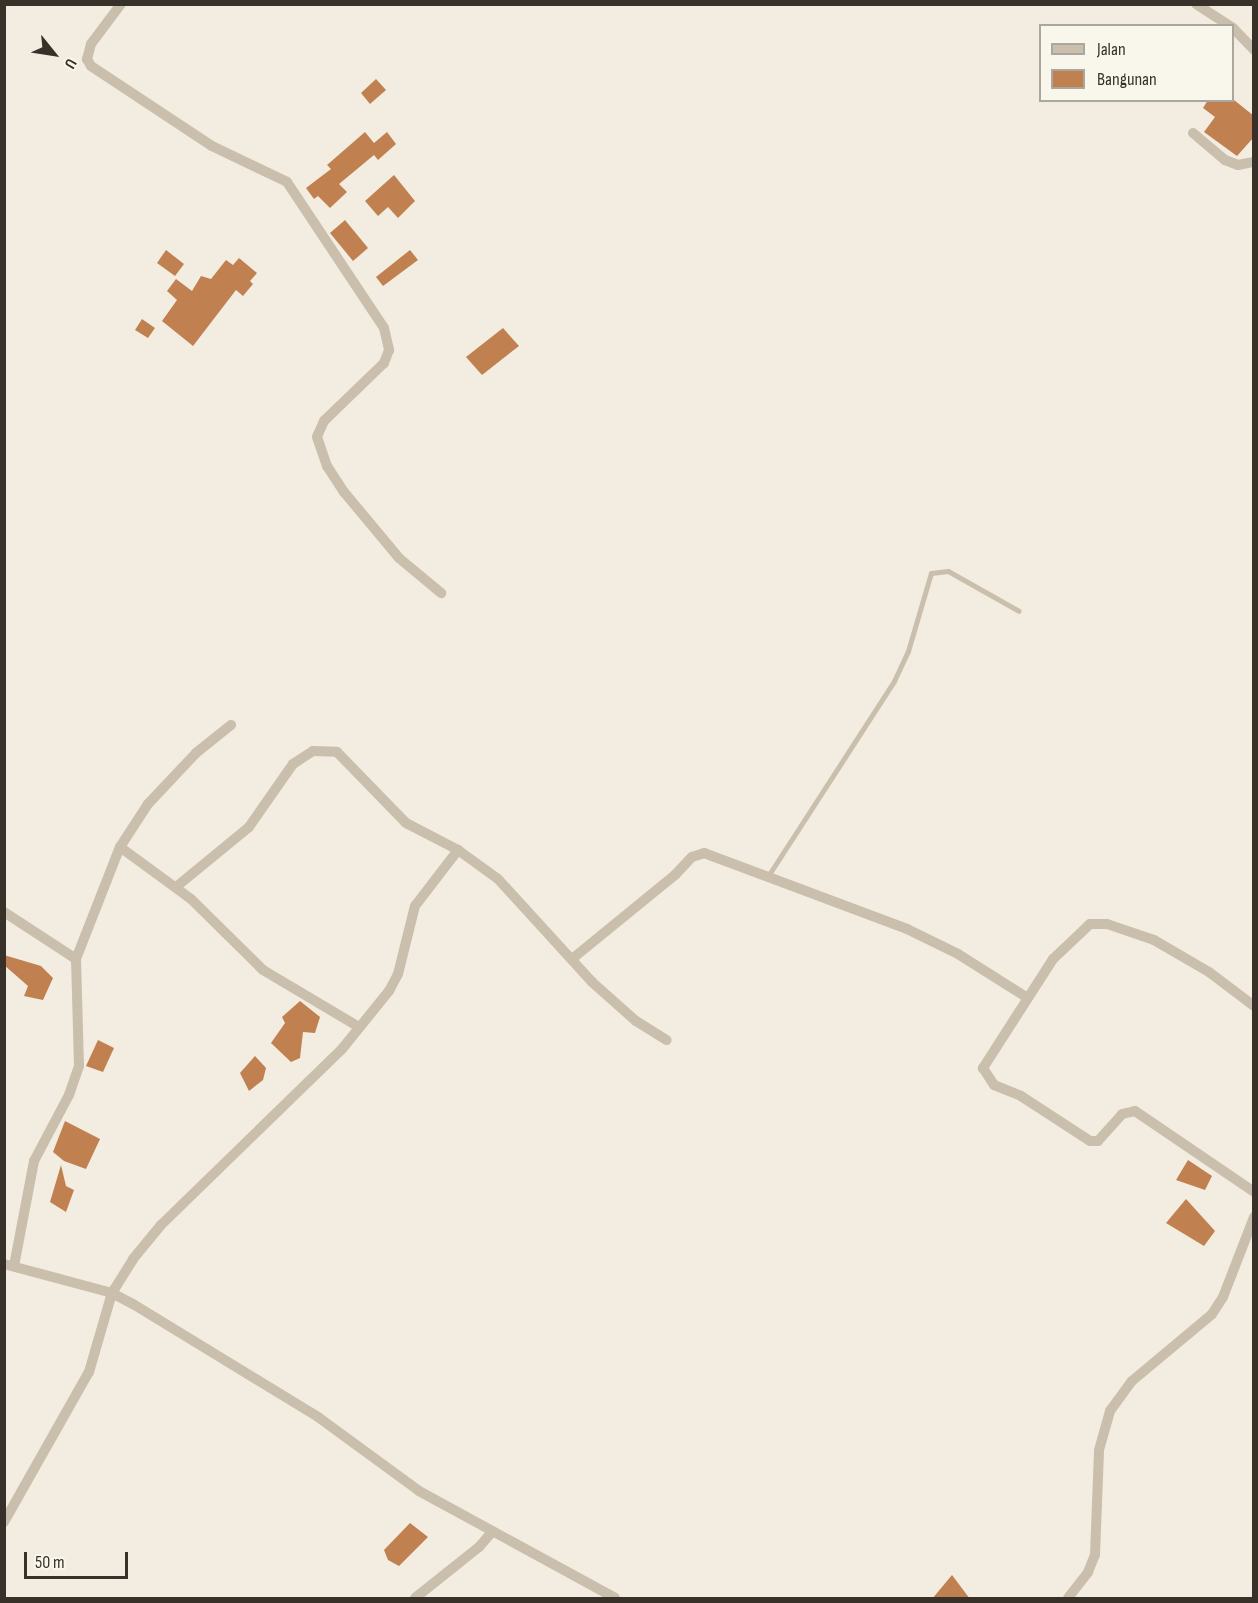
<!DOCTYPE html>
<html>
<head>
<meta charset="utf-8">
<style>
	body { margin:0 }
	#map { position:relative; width:1258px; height:1603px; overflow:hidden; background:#f2ede0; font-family:"Sofia Sans Condensed",sans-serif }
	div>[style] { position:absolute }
	.building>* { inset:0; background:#c0804f }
	.service>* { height:5px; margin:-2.5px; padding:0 2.5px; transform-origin:2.5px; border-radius:2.5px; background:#cabfac }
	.minor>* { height:10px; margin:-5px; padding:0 5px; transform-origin:5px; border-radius:5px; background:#cabfac }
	span { translate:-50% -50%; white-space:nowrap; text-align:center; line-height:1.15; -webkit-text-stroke:5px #f9f6ec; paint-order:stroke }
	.frame { position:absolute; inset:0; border:6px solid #38312a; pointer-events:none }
	.legend { position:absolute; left:1039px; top:24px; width:195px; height:78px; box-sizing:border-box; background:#f9f6ec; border:2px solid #aca79e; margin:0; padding:8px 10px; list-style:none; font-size:18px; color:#38312a }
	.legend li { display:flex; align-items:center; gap:12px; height:30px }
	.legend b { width:30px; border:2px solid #aca79e }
	.north { position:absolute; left:24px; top:24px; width:60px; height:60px; -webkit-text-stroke:4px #f9f6ec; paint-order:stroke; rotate:120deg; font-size:16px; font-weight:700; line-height:24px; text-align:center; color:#38312a }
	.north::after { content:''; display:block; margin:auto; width:21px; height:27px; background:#38312a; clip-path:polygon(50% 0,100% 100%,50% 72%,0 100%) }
	.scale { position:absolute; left:24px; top:1552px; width:104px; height:27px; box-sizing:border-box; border:3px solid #38312a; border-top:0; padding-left:8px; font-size:18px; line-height:21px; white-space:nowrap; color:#38312a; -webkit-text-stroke:4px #f9f6ec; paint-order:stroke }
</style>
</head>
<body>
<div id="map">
	<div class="building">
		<i style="clip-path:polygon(376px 79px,386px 90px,370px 104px,361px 93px)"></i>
		<i style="clip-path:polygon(1208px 100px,1234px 100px,1254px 116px,1254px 137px,1237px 156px,1204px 132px,1215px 117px,1203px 108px)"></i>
		<i style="clip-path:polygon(365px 132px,374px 143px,387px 132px,396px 144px,378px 160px,374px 155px,339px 184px,347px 192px,330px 208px,318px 196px,314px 199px,306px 188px,331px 169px,327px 165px)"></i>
		<i style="clip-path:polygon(394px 175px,415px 201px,398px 218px,388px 207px,378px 216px,365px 201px)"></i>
		<i style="clip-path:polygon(345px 220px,368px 248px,353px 261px,330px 233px)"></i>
		<i style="clip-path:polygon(166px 250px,184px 264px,175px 276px,157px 263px)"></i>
		<i style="clip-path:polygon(410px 250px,418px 260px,383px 286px,376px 277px)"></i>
		<i style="clip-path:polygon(239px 258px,257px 273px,250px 281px,253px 284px,243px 296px,236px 290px,193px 346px,162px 321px,177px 300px,167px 291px,176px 279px,192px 291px,201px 276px,211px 279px,226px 260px,233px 265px)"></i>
		<i style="clip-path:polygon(142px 319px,155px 328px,148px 338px,135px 330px)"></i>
		<i style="clip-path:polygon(503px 328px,519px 346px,482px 375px,466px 357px)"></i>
		<i style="clip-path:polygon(4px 955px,41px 966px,53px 978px,43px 1000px,24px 996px,28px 986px,4px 965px)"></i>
		<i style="clip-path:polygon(300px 1001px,320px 1017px,315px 1033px,303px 1032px,300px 1058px,291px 1062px,271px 1043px,285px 1023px,282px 1017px)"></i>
		<i style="clip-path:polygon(98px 1040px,114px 1048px,103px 1072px,86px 1066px)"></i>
		<i style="clip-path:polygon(255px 1056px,266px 1068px,263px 1080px,249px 1091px,240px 1073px)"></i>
		<i style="clip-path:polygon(65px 1121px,100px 1139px,86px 1169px,64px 1161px,53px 1152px)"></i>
		<i style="clip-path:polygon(1188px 1160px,1212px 1176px,1205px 1190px,1176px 1180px)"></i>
		<i style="clip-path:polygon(61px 1165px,66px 1186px,74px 1190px,66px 1212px,50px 1202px)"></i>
		<i style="clip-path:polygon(1186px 1199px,1215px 1231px,1204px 1246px,1166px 1223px)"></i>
		<i style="clip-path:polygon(410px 1523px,428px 1537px,399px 1566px,388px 1560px,384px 1550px)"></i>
		<i style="clip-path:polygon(952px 1575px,970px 1599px,932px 1599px)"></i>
	</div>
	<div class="service">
		<i style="left:768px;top:876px;width:232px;rotate:-57.1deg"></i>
		<i style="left:894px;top:681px;width:33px;rotate:-65deg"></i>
		<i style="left:908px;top:651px;width:81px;rotate:-73.6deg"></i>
		<i style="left:931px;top:573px;width:17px;rotate:-7deg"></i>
		<i style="left:948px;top:571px;width:81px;rotate:29.4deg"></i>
	</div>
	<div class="minor">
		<i style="left:121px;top:4px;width:50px;rotate:126.9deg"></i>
		<i style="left:91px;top:44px;width:16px;rotate:105deg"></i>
		<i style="left:87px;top:59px;width:8px;rotate:60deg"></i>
		<i style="left:91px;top:66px;width:145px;rotate:33.5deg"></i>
		<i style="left:212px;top:146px;width:83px;rotate:25.6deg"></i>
		<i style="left:287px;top:182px;width:175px;rotate:56.4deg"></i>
		<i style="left:384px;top:328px;width:23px;rotate:77deg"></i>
		<i style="left:389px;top:350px;width:14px;rotate:111deg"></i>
		<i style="left:384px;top:363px;width:83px;rotate:136deg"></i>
		<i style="left:324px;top:421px;width:17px;rotate:114deg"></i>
		<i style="left:317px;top:437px;width:31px;rotate:71deg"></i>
		<i style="left:327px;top:466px;width:31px;rotate:57deg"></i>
		<i style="left:344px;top:492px;width:86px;rotate:50.2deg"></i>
		<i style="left:399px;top:558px;width:55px;rotate:39.8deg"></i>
		<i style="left:1196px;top:4px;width:40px;rotate:32.9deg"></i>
		<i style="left:1232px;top:27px;width:32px;rotate:46deg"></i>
		<i style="left:1193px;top:133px;width:42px;rotate:40.2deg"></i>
		<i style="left:1225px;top:160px;width:14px;rotate:21deg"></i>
		<i style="left:1238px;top:165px;width:16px;rotate:-11deg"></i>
		<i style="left:120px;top:847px;width:88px;rotate:36.2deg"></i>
		<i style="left:191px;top:899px;width:101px;rotate:44.6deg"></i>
		<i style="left:263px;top:970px;width:112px;rotate:30.7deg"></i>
		<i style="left:176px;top:887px;width:94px;rotate:-39.4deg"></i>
		<i style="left:249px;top:827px;width:77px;rotate:-55.1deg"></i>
		<i style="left:293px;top:764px;width:24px;rotate:-33deg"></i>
		<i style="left:313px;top:751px;width:24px;rotate:2deg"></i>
		<i style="left:337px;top:752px;width:99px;rotate:45.8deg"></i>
		<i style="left:406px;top:823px;width:59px;rotate:27.4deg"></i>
		<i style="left:458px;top:850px;width:49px;rotate:35.9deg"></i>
		<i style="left:498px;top:879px;width:139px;rotate:47.6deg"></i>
		<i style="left:592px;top:982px;width:59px;rotate:41.6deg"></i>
		<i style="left:636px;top:1021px;width:36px;rotate:32deg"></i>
		<i style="left:4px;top:912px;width:86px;rotate:33.1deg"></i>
		<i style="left:572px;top:959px;width:133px;rotate:-39.2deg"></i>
		<i style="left:675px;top:875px;width:25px;rotate:-47deg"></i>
		<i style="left:692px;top:857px;width:13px;rotate:-18deg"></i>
		<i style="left:704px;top:853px;width:217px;rotate:20.5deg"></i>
		<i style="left:907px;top:929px;width:57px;rotate:26.1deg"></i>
		<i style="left:958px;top:954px;width:80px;rotate:32.3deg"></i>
		<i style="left:1254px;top:1006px;width:56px;rotate:-142.9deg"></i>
		<i style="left:1209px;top:972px;width:64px;rotate:-149.8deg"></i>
		<i style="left:1154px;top:940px;width:50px;rotate:-161.2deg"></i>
		<i style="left:1107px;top:924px;width:17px;rotate:180deg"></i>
		<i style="left:1090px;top:924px;width:51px;rotate:136.6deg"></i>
		<i style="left:1053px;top:959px;width:130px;rotate:122.7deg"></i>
		<i style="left:983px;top:1068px;width:20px;rotate:57deg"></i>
		<i style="left:994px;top:1085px;width:29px;rotate:22deg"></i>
		<i style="left:1021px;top:1096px;width:82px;rotate:33.1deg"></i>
		<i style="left:1090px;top:1141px;width:8px"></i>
		<i style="left:1098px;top:1141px;width:36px;rotate:-48deg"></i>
		<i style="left:1122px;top:1114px;width:13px;rotate:-13deg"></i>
		<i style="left:1135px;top:1111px;width:144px;rotate:34.2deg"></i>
		<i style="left:4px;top:1264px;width:112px;rotate:15deg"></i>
		<i style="left:112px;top:1293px;width:24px;rotate:28deg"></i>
		<i style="left:133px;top:1304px;width:217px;rotate:31.4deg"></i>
		<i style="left:318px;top:1417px;width:125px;rotate:36.2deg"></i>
		<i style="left:419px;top:1491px;width:223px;rotate:28.6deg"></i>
		<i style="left:14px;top:1266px;width:107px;rotate:-79.2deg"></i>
		<i style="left:34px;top:1161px;width:75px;rotate:-62.1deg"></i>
		<i style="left:69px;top:1095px;width:31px;rotate:-71deg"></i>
		<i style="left:79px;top:1066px;width:107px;rotate:-91.6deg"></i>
		<i style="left:76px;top:959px;width:120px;rotate:-68.6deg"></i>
		<i style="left:120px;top:847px;width:51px;rotate:-56.9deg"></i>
		<i style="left:148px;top:804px;width:70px;rotate:-46.7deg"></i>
		<i style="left:196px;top:753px;width:45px;rotate:-38.7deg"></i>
		<i style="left:4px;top:1522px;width:172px;rotate:-60.5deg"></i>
		<i style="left:89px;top:1372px;width:82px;rotate:-73.8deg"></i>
		<i style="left:112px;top:1293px;width:40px;rotate:-58deg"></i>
		<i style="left:133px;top:1259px;width:44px;rotate:-50.5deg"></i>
		<i style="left:161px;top:1225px;width:252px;rotate:-44.2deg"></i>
		<i style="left:342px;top:1049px;width:75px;rotate:-51deg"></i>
		<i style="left:389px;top:991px;width:19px;rotate:-62deg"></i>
		<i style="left:398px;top:974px;width:70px;rotate:-76deg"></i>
		<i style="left:415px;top:906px;width:71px;rotate:-52.5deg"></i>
		<i style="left:415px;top:1598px;width:82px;rotate:-38.6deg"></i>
		<i style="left:479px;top:1547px;width:21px;rotate:-49deg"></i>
		<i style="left:1068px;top:1598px;width:33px;rotate:-52deg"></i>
		<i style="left:1088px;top:1572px;width:18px;rotate:-68deg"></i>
		<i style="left:1095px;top:1555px;width:105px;rotate:-87.8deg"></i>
		<i style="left:1099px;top:1450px;width:41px;rotate:-74.2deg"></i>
		<i style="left:1110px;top:1411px;width:37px;rotate:-54deg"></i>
		<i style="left:1132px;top:1381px;width:104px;rotate:-39.9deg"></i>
		<i style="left:1212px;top:1314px;width:20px;rotate:-57deg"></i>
		<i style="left:1223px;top:1297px;width:86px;rotate:-68.8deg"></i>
	</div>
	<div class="frame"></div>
	<ul class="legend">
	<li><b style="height:8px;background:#cabfac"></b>Jalan</li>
	<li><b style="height:16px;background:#c0804f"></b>Bangunan</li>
	</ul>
	<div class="north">U</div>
	<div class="scale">50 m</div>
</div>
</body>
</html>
